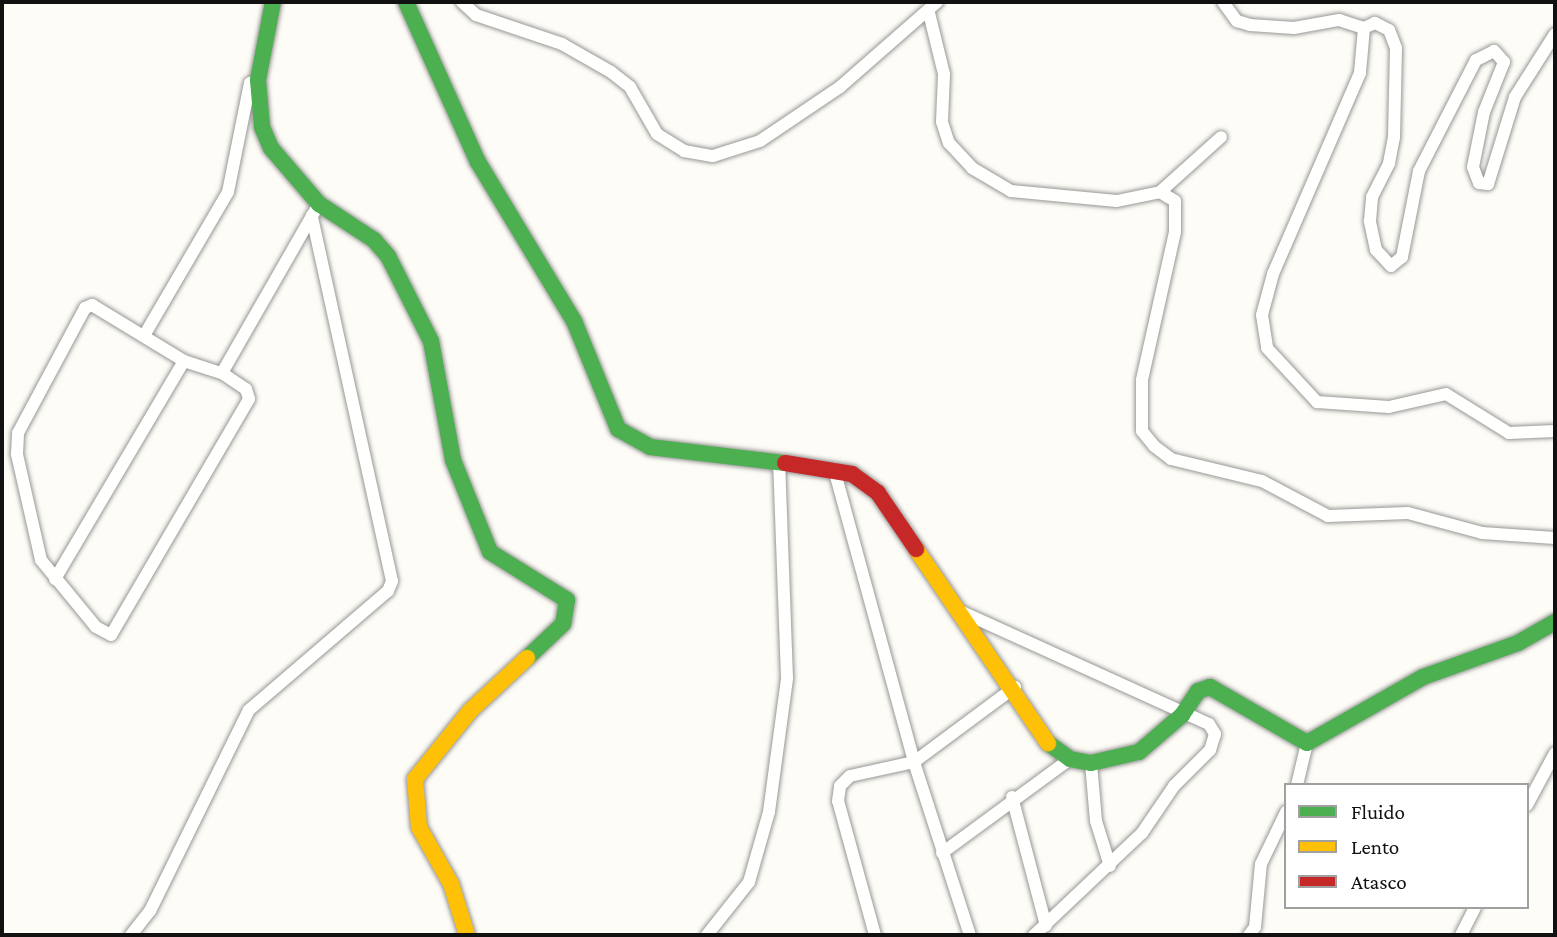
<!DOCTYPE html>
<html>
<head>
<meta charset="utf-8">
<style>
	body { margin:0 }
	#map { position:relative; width:1557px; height:937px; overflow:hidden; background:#fdfcf7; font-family:"Crimson Pro",serif }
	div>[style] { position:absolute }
	.roads { filter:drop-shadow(0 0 2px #979795) drop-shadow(0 0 2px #979795) }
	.street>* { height:12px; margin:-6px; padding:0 6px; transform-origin:6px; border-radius:6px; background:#fffffe }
	.fast>* { height:16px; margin:-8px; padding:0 8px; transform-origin:8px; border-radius:8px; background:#4caf50 }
	.slow>* { height:16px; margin:-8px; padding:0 8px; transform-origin:8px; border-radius:8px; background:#ffc107 }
	.jam>* { height:16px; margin:-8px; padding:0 8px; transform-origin:8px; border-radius:8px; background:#c62828 }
	span { translate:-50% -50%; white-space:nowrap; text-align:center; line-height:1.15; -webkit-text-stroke:7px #fff; paint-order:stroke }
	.frame { position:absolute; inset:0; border:4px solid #111; pointer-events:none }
	.legend { position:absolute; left:1284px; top:783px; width:245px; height:126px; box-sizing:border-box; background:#fff; border:2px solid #a0a0a0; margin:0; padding:9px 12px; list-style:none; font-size:21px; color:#111 }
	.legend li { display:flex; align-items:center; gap:14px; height:35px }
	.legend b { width:35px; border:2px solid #a0a0a0 }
</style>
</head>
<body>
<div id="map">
	<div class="roads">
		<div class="street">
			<i style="left:462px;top:2px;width:19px;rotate:43deg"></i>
			<i style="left:476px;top:15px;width:91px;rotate:18.6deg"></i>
			<i style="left:562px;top:44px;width:56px;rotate:29.7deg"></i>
			<i style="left:611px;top:72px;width:24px;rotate:38deg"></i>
			<i style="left:630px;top:87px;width:54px;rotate:60.1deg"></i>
			<i style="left:657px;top:134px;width:32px;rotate:32deg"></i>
			<i style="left:684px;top:151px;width:29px;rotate:10deg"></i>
			<i style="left:713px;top:156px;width:49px;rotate:-17.7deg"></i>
			<i style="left:760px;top:141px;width:97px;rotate:-34deg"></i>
			<i style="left:840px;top:87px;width:129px;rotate:-41.2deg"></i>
			<i style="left:1223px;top:2px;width:24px;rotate:54deg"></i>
			<i style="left:1237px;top:21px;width:14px;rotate:17deg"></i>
			<i style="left:1250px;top:25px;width:44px;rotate:3.9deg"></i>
			<i style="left:1294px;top:28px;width:46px;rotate:-10.1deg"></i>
			<i style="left:1339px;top:20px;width:26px;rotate:18deg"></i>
			<i style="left:929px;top:13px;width:63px;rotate:76.2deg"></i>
			<i style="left:944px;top:74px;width:48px;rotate:92.4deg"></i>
			<i style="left:942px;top:122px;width:22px;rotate:72deg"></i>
			<i style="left:949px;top:143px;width:34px;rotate:47deg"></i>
			<i style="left:972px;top:168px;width:45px;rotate:30.5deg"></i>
			<i style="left:1011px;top:191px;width:106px;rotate:5.4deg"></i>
			<i style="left:1117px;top:201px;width:44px;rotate:-11.8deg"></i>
			<i style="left:1160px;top:192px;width:17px;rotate:31deg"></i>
			<i style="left:1175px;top:201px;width:31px;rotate:90deg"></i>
			<i style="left:1175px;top:232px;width:152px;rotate:102.6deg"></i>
			<i style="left:1142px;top:380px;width:51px;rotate:90deg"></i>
			<i style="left:1142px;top:431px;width:19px;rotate:51deg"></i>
			<i style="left:1154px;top:446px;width:21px;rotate:37deg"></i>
			<i style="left:1171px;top:459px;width:94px;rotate:13.6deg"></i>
			<i style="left:1262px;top:481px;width:75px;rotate:27.9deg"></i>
			<i style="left:1328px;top:516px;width:80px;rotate:-2.1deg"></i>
			<i style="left:1408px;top:513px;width:77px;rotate:15.1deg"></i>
			<i style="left:1482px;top:533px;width:73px;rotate:3.9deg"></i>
			<i style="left:1555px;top:34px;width:75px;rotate:122.4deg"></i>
			<i style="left:1515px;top:97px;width:91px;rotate:107.2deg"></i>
			<i style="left:1488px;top:184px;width:9px;rotate:-174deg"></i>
			<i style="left:1479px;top:183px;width:17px;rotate:-111deg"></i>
			<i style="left:1473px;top:167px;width:56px;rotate:-78.7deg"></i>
			<i style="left:1484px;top:112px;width:54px;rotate:-68.2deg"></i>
			<i style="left:1504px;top:62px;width:15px;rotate:-132deg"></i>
			<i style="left:1494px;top:51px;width:20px;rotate:153deg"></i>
			<i style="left:1476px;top:60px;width:125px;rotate:117.2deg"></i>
			<i style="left:1419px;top:171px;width:88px;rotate:101.2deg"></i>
			<i style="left:1402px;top:257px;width:14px;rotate:141deg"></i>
			<i style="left:1391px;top:266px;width:22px;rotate:-133deg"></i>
			<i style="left:1376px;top:250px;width:30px;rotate:-102deg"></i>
			<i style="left:1370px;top:221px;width:24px;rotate:-85deg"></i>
			<i style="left:1372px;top:197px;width:38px;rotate:-63deg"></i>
			<i style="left:1389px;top:163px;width:26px;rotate:-79deg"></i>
			<i style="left:1394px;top:137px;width:89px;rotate:-88.7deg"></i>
			<i style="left:1396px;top:48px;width:19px;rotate:-111deg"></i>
			<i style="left:1389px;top:30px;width:16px;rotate:-153deg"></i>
			<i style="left:1375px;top:23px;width:12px;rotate:156deg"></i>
			<i style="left:1364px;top:28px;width:45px;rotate:95.1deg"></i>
			<i style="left:1360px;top:73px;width:219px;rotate:113.4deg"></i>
			<i style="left:1273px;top:274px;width:42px;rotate:105deg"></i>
			<i style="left:1262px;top:315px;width:33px;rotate:81deg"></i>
			<i style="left:1267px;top:348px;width:74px;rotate:47.2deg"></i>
			<i style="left:1317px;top:402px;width:72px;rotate:4deg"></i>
			<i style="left:1389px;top:407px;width:58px;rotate:-12.8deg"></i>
			<i style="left:1446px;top:394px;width:74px;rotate:31.8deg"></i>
			<i style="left:1509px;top:433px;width:46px;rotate:-2.5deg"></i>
			<i style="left:1160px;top:192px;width:82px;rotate:-42deg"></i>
			<i style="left:92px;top:305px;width:108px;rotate:31.3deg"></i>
			<i style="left:184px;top:361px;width:40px;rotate:18deg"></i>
			<i style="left:222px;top:373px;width:29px;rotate:34deg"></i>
			<i style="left:246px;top:389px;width:10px;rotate:73deg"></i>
			<i style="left:249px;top:399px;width:273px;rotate:120.3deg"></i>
			<i style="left:111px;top:635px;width:17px;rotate:-152deg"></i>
			<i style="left:96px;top:627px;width:87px;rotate:-129.4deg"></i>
			<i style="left:41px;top:560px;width:109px;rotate:-102.8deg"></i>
			<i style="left:17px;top:454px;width:21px;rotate:-87deg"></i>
			<i style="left:18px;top:433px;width:142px;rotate:-61.8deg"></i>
			<i style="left:85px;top:308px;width:8px;rotate:-23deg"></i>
			<i style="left:145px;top:334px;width:164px;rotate:-59.7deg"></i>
			<i style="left:228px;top:192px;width:111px;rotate:-78.6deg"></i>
			<i style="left:250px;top:83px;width:9px;rotate:-21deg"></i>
			<i style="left:222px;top:373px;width:181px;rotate:-60.2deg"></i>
			<i style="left:834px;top:469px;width:304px;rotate:74.7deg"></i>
			<i style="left:914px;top:762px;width:182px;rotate:72.1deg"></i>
			<i style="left:55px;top:579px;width:253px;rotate:-59.4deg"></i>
			<i style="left:962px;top:612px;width:271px;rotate:24.4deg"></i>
			<i style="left:1209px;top:724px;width:12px;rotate:59deg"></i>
			<i style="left:1215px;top:734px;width:17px;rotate:107deg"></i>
			<i style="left:1210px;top:750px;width:51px;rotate:135deg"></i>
			<i style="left:1174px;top:786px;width:57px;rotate:124.2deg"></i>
			<i style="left:1142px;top:833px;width:149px;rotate:136.6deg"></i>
			<i style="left:1091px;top:763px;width:58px;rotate:85.1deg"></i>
			<i style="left:1096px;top:821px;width:47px;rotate:72.7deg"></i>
			<i style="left:1297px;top:785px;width:43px;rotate:-76.6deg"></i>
			<i style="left:1012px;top:797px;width:133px;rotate:75.2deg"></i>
			<i style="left:1527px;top:805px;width:59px;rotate:-61.7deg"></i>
			<i style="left:942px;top:853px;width:159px;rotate:-36.3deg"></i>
			<i style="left:131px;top:935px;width:31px;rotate:-52deg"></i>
			<i style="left:150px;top:911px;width:224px;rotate:-63.8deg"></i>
			<i style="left:249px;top:710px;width:183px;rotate:-40.6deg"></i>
			<i style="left:388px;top:591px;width:11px;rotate:-68deg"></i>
			<i style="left:392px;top:581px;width:374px;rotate:-102.4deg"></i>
			<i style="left:312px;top:216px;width:14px;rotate:-60deg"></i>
			<i style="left:707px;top:935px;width:68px;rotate:-51.6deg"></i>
			<i style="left:749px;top:882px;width:73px;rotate:-74.1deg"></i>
			<i style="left:769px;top:812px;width:135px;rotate:-82.3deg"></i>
			<i style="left:787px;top:678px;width:214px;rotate:-92.1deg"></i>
			<i style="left:875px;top:935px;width:139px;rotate:-105.4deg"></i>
			<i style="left:838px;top:801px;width:15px;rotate:-82deg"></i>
			<i style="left:840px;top:786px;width:14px;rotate:-45deg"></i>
			<i style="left:850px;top:776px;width:66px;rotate:-12.3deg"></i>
			<i style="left:914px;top:762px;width:126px;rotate:-36.6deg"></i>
			<i style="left:1249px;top:935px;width:10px;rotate:-53deg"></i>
			<i style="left:1255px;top:927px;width:63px;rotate:-84.6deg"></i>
			<i style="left:1261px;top:864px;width:58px;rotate:-64.3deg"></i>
			<i style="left:1461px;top:935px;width:31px;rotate:-63deg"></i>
		</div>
		<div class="fast">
			<i style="left:273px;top:2px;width:79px;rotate:100.9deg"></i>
			<i style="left:258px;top:80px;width:47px;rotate:85.1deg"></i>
			<i style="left:262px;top:127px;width:23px;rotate:67deg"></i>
			<i style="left:271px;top:148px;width:74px;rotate:49.4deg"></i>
			<i style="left:319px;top:204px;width:66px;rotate:33.2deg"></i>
			<i style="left:374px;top:240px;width:21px;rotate:49deg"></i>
			<i style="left:388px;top:256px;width:95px;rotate:63.2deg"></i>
			<i style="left:431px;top:341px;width:121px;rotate:79.5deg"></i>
			<i style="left:453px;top:460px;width:99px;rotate:68.1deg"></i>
			<i style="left:490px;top:552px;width:91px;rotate:31.9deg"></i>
			<i style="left:567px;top:600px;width:24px;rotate:99deg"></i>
			<i style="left:563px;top:624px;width:50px;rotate:136.6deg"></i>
			<i style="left:406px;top:2px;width:175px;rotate:65.8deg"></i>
			<i style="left:478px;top:162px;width:186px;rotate:58.9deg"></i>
			<i style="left:574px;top:321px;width:117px;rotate:67.8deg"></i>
			<i style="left:618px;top:429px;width:37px;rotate:29deg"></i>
			<i style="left:650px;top:447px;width:136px;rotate:6.8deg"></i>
			<i style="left:1048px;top:743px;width:27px;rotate:36deg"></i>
			<i style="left:1070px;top:759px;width:21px;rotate:11deg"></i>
			<i style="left:1091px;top:763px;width:49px;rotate:-12.9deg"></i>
			<i style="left:1139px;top:752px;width:57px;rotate:-40.7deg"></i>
			<i style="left:1182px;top:715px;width:29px;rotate:-56deg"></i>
			<i style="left:1198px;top:691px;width:13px;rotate:-18deg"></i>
			<i style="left:1210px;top:687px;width:112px;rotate:30deg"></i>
			<i style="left:1307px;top:743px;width:133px;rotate:-29.6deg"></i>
			<i style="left:1423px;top:677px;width:101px;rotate:-19.7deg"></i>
			<i style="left:1518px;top:643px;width:43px;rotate:-29.6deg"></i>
		</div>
		<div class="slow">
			<i style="left:916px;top:549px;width:235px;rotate:55.8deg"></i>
			<i style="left:467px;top:935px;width:53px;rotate:-107.4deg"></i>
			<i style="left:451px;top:884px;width:65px;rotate:-119.3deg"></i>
			<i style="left:419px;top:827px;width:48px;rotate:-94.8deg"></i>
			<i style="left:415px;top:779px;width:87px;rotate:-51deg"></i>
			<i style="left:470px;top:711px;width:78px;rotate:-42.9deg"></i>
		</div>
		<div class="jam">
			<i style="left:785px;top:463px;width:68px;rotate:9.3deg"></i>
			<i style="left:852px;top:474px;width:32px;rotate:36deg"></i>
			<i style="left:878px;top:493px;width:68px;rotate:55.8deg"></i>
		</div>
	</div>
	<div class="frame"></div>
	<ul class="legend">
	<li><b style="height:9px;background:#4caf50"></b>Fluido</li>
	<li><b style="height:9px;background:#ffc107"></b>Lento</li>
	<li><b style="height:9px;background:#c62828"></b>Atasco</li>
	</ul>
</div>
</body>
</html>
